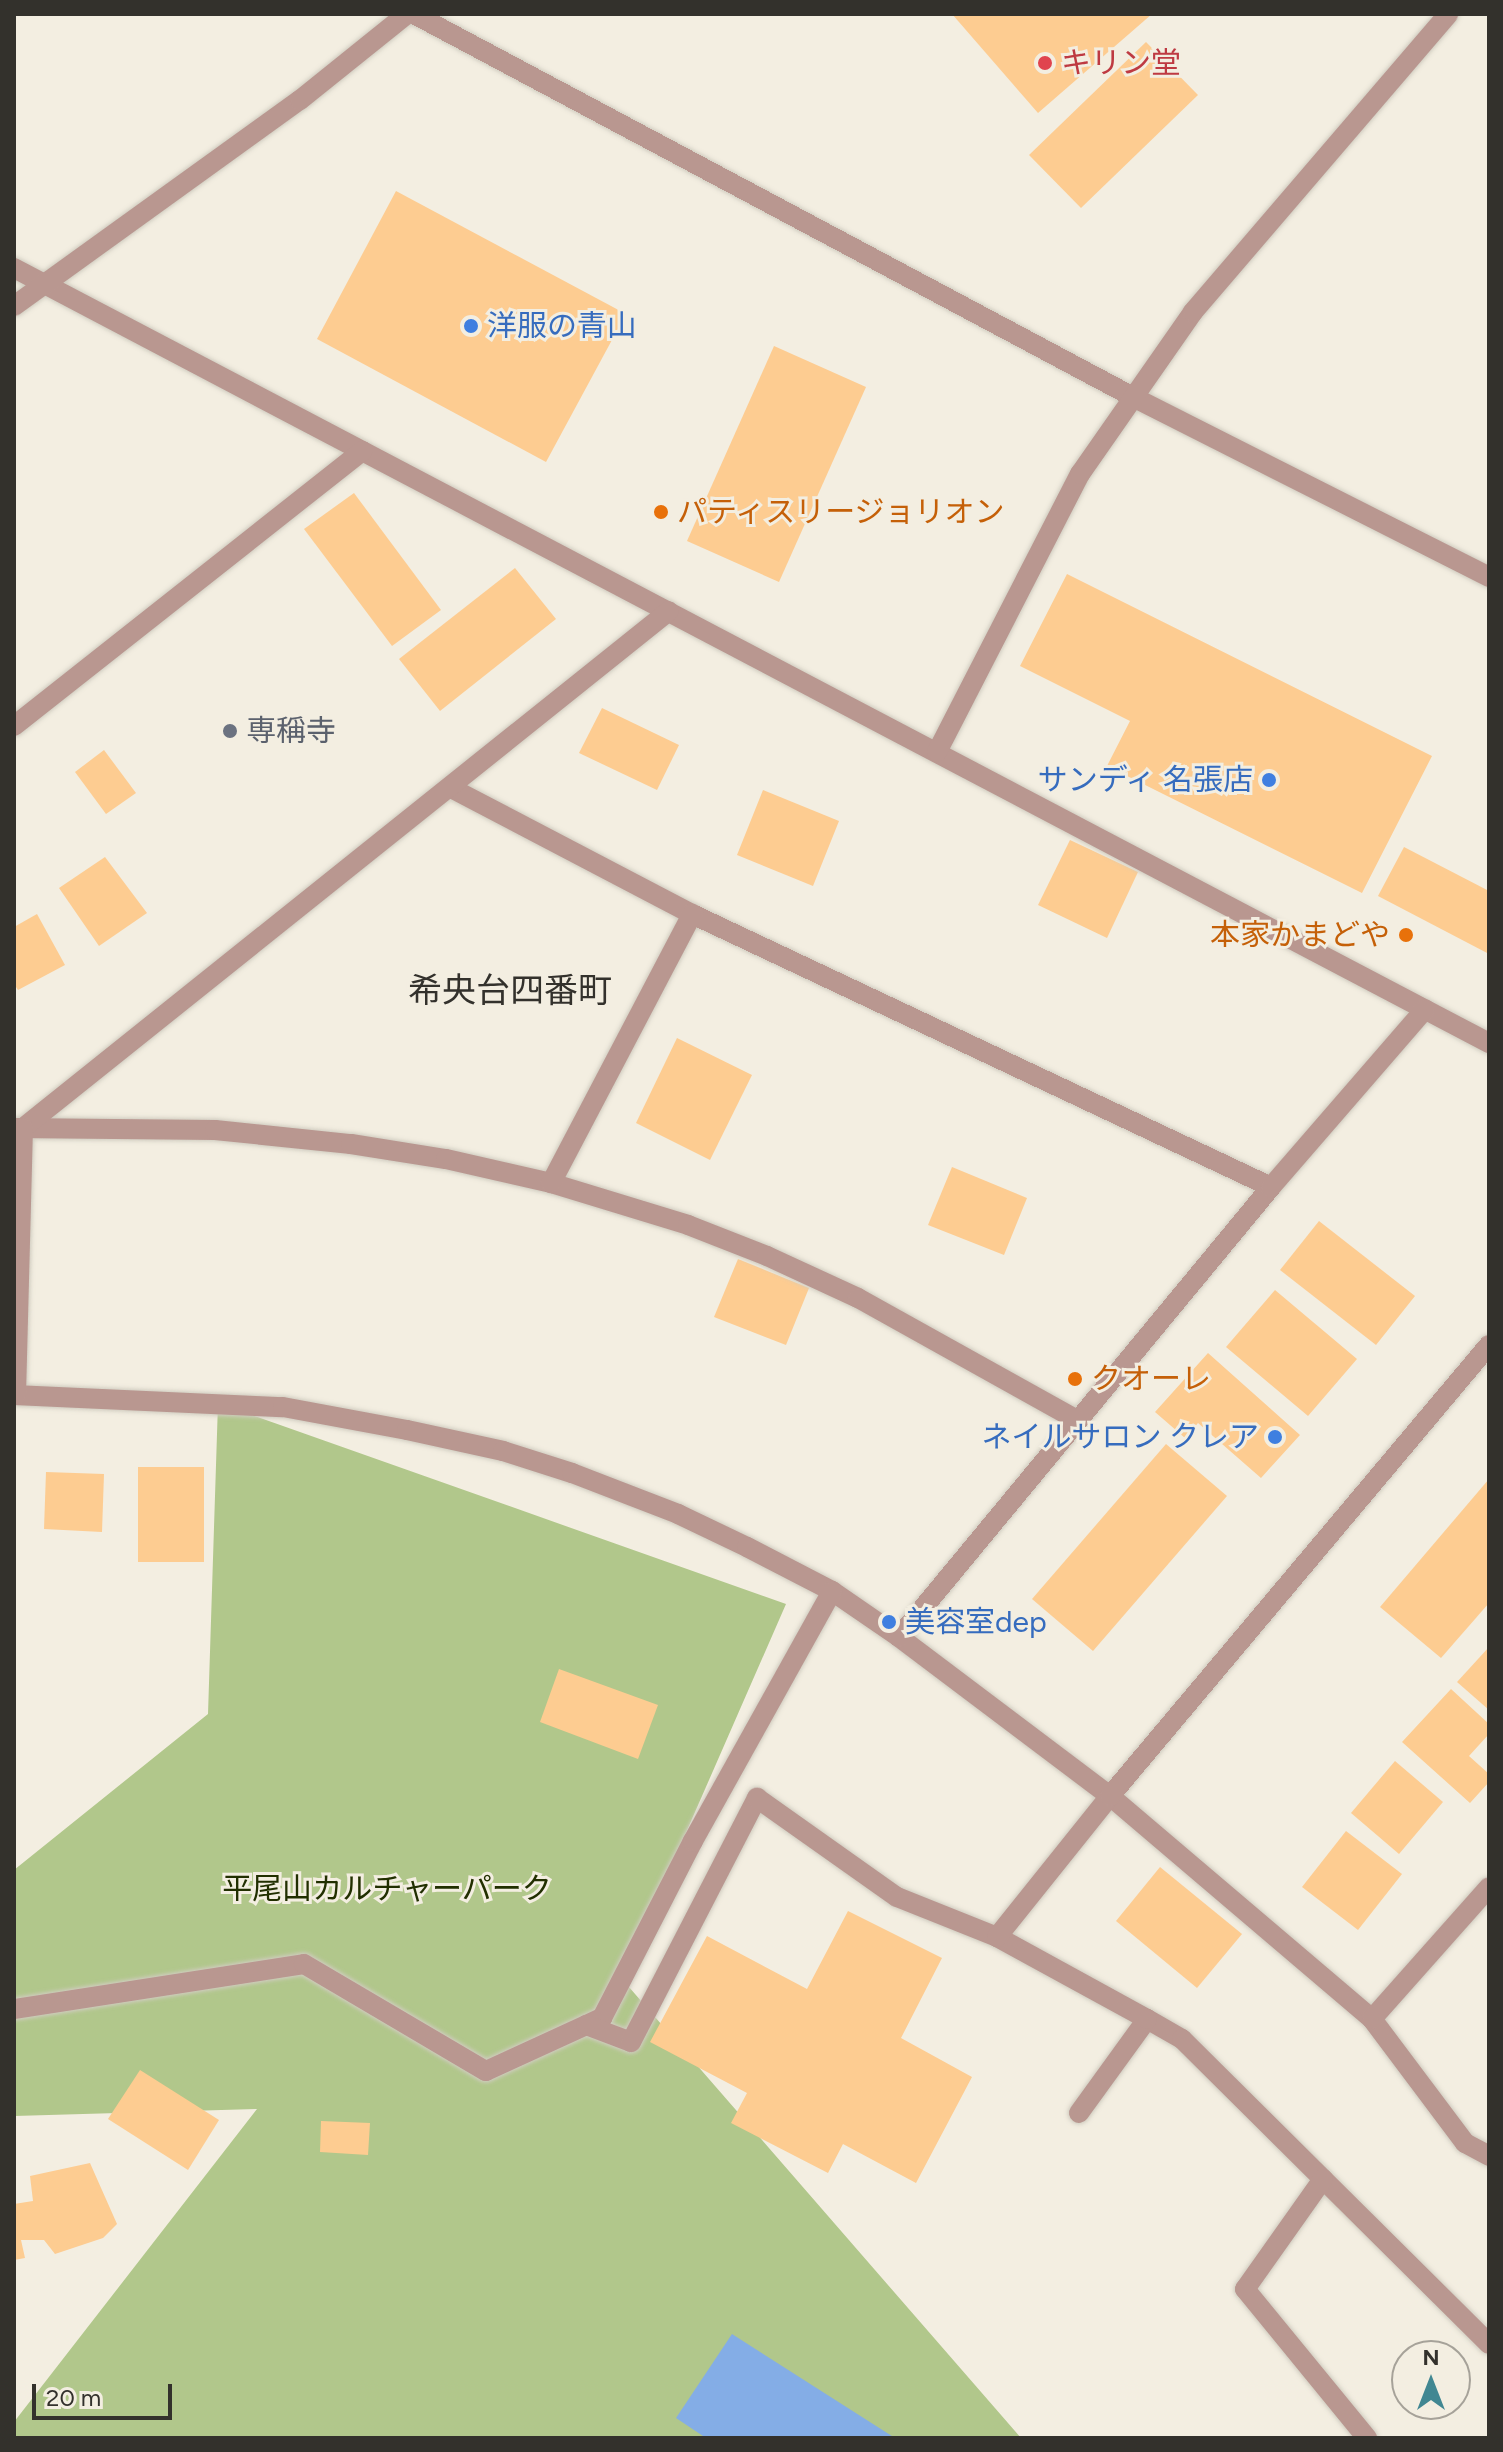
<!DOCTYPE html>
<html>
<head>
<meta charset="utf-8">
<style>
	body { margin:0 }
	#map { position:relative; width:1503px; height:2452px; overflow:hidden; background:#f3eee1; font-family:Figtree,"Noto Sans JP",sans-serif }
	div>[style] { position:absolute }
	.green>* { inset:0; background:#b1c78b }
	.water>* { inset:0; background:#84ade6 }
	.building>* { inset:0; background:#fdcc91 }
	.roads { filter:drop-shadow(0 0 2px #d0ccc0) drop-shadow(0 0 2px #d0ccc0) }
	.minor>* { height:20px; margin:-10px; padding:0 10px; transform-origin:10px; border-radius:10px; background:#b99790 }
	.dots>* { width:22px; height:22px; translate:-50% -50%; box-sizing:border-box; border:4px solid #f3eee1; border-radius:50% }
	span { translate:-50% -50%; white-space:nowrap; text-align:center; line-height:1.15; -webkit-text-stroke:6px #f3eee1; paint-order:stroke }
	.health-label { font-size:30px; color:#be3a42 }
	.left { translate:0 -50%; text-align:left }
	.shop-label { font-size:30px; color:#366cbe }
	.right { translate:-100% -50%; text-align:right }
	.food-label { font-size:30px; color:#c56008 }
	.worship-label { font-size:30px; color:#5b616d }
	.park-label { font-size:30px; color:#212f00 }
	.quarter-label { font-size:34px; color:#33312c }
	.frame { position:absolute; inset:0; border:16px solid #33312c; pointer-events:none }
	.north { position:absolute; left:1391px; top:2340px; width:80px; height:80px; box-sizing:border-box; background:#f3eee1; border:2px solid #a6a299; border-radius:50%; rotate:0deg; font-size:22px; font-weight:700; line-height:32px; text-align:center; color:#33312c }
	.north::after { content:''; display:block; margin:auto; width:28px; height:36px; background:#418792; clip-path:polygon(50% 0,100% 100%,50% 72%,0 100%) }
	.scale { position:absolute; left:32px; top:2384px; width:140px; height:36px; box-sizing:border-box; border:4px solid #33312c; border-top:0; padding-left:10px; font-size:24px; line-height:28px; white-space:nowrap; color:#33312c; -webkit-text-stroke:6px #f3eee1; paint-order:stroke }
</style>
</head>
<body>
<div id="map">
	<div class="green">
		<i style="clip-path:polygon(218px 1403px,786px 1604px,622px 1979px,1021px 2438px,14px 2438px,14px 2422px,257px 2109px,14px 2116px,14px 1870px,208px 1714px)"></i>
	</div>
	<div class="water">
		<i style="clip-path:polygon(732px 2334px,895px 2438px,706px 2438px,676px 2418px)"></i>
	</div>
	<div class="building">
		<i style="clip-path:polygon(952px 14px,1152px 14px,1038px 113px)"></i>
		<i style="clip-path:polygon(1146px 42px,1198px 95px,1081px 208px,1029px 155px)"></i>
		<i style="clip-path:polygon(396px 191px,626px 314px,546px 462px,317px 339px)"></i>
		<i style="clip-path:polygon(774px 346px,866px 387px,779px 582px,687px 541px)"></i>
		<i style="clip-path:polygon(354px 493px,441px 610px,392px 646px,304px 529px)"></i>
		<i style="clip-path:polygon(515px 568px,556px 619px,440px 711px,399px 659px)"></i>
		<i style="clip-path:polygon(1067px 574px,1432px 756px,1362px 893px,1107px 766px,1130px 721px,1020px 666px)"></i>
		<i style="clip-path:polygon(602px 708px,679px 745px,657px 790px,579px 753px)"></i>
		<i style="clip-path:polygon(104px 750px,136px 793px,106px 814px,75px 772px)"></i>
		<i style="clip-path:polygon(763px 790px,839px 821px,813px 886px,737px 855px)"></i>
		<i style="clip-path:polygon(1070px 840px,1138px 872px,1107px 938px,1038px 905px)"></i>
		<i style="clip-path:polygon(1404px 847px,1489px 891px,1489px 954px,1378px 896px)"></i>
		<i style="clip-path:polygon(105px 857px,147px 913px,99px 946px,59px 888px)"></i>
		<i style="clip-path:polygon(37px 914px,65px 965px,18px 990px,14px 984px,14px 927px)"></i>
		<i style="clip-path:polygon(677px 1038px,752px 1075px,710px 1160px,636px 1123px)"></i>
		<i style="clip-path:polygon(952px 1167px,1027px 1198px,1004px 1255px,928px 1225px)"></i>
		<i style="clip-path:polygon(1319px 1221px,1415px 1296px,1376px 1345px,1280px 1270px)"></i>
		<i style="clip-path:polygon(738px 1259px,809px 1288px,786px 1345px,714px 1317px)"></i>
		<i style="clip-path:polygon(1275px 1290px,1357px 1359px,1308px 1416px,1226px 1347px)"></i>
		<i style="clip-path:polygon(1208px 1353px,1300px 1435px,1261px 1478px,1198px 1423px,1185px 1438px,1155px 1412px)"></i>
		<i style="clip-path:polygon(1166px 1444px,1227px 1496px,1093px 1651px,1032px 1599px)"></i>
		<i style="clip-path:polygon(138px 1467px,204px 1467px,204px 1562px,138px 1562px)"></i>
		<i style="clip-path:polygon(46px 1472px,104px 1474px,102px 1532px,44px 1529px)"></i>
		<i style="clip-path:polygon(1489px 1479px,1489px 1603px,1441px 1658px,1380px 1607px)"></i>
		<i style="clip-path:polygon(1489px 1647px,1489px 1710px,1457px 1682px)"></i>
		<i style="clip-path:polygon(559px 1669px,658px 1705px,638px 1759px,540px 1722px)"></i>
		<i style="clip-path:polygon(1451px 1689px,1489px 1724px,1489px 1734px,1469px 1756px,1489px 1774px,1489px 1782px,1470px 1803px,1402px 1742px)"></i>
		<i style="clip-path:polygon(1395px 1761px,1443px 1802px,1399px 1854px,1351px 1813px)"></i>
		<i style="clip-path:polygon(1346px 1831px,1402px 1874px,1358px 1930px,1302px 1887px)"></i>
		<i style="clip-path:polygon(1160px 1867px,1242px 1934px,1197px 1988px,1116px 1921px)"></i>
		<i style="clip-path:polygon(848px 1911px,942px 1958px,901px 2038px,972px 2077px,916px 2183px,843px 2144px,828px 2173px,731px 2123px,747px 2093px,650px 2042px,707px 1936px,807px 1989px)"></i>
		<i style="clip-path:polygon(140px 2070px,219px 2120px,188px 2170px,108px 2119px)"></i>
		<i style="clip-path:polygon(321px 2121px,370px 2123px,368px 2155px,320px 2152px)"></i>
		<i style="clip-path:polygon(90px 2163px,117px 2224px,103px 2238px,55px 2254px,44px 2240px,21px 2240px,25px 2258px,14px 2260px,14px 2204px,33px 2201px,30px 2176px)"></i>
	</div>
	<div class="roads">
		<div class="minor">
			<i style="left:414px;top:14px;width:817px;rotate:28.04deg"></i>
			<i style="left:1135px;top:398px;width:397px;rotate:26.8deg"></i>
			<i style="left:14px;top:268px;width:1666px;rotate:27.72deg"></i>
			<i style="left:14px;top:306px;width:352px;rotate:-35.8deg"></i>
			<i style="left:300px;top:100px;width:137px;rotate:-38.8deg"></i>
			<i style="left:14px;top:726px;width:444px;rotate:-38.3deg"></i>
			<i style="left:937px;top:752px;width:313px;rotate:-62.8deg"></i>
			<i style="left:1080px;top:474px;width:198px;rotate:-55.1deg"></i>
			<i style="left:1193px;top:312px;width:392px;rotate:-49.4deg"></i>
			<i style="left:451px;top:788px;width:272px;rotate:27.6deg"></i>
			<i style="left:692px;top:914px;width:640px;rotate:25.24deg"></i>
			<i style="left:14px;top:1128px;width:201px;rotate:0.6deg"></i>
			<i style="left:215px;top:1130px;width:137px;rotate:5.9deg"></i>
			<i style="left:351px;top:1144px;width:96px;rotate:9deg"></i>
			<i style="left:446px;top:1159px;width:108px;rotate:12.9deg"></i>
			<i style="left:551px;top:1183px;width:143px;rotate:17deg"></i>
			<i style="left:688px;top:1225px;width:85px;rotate:21.4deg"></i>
			<i style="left:767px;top:1256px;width:100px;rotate:24.8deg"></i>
			<i style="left:858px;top:1298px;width:251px;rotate:29.1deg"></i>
			<i style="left:23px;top:1128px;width:827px;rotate:-38.67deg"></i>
			<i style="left:551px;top:1183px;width:304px;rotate:-62.3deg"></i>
			<i style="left:14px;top:1395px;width:269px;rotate:2.6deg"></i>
			<i style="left:283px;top:1407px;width:126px;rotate:10.5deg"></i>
			<i style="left:407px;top:1430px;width:98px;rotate:12.3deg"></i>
			<i style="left:503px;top:1451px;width:72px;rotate:17.7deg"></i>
			<i style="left:572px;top:1473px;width:114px;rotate:21.1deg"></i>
			<i style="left:678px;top:1514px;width:76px;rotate:25.6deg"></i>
			<i style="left:747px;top:1547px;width:96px;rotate:27.4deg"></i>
			<i style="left:832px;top:1591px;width:81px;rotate:34.5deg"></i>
			<i style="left:899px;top:1637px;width:264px;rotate:37deg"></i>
			<i style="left:1110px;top:1796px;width:344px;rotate:40.4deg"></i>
			<i style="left:1372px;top:2019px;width:155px;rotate:53.1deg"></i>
			<i style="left:1465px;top:2143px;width:27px;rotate:28deg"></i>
			<i style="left:16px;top:1395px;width:267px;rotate:-88.5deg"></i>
			<i style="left:899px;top:1637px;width:584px;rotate:-50.42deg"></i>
			<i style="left:1271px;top:1187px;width:235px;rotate:-49.1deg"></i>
			<i style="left:14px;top:2009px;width:293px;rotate:-8.8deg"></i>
			<i style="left:304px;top:1964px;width:211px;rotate:30.5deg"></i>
			<i style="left:486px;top:2071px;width:128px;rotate:-24.6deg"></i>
			<i style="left:602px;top:2018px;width:199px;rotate:-62.8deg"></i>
			<i style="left:693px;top:1841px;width:286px;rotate:-60.9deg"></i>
			<i style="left:1147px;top:2019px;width:40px;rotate:29.7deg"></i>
			<i style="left:1182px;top:2039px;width:433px;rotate:44.8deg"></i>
			<i style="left:1372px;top:2019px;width:176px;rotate:-48.4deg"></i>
			<i style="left:586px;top:2025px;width:48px;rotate:20.7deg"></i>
			<i style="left:631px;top:2042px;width:275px;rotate:-62.7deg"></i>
			<i style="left:757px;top:1798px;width:171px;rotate:35.3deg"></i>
			<i style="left:897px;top:1897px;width:108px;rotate:21.8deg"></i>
			<i style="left:1079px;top:2113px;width:116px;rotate:-54.1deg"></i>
			<i style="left:1147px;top:2019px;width:171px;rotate:-151.3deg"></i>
			<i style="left:997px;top:1937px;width:181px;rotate:-51.3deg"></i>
			<i style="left:1110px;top:1796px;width:589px;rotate:-49.96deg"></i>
			<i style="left:1323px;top:2179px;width:135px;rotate:125.3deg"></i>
			<i style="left:1245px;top:2289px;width:193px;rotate:50.7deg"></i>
		</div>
	</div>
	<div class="dots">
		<i style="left:1045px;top:63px;background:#e0444e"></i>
		<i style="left:471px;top:326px;background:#3f7fe0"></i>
		<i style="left:661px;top:512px;background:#e8710a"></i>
		<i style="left:230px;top:731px;background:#6b7280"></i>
		<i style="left:1269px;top:780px;background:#3f7fe0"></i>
		<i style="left:1406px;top:935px;background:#e8710a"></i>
		<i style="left:1075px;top:1379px;background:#e8710a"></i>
		<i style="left:1275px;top:1437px;background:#3f7fe0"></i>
		<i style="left:889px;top:1622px;background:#3f7fe0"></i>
	</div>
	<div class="health-label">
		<span class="left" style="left:1061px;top:63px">キリン堂</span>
	</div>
	<div class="shop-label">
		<span class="left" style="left:487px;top:326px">洋服の青山</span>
		<span class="right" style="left:1253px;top:780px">サンディ 名張店</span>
		<span class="right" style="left:1259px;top:1437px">ネイルサロン クレア</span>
		<span class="left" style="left:905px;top:1622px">美容室dep</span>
	</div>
	<div class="food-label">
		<span class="left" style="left:677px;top:512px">パティスリージョリオン</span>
		<span class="right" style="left:1390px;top:935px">本家かまどや</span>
		<span class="left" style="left:1091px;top:1379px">クオーレ</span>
	</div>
	<div class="worship-label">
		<span class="left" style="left:246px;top:731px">専稱寺</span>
	</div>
	<div class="park-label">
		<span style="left:387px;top:1889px">平尾山カルチャーパーク</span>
	</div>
	<div class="quarter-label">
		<span style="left:510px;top:991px">希央台四番町</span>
	</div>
	<div class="frame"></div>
	<div class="north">N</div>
	<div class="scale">20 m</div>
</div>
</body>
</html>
